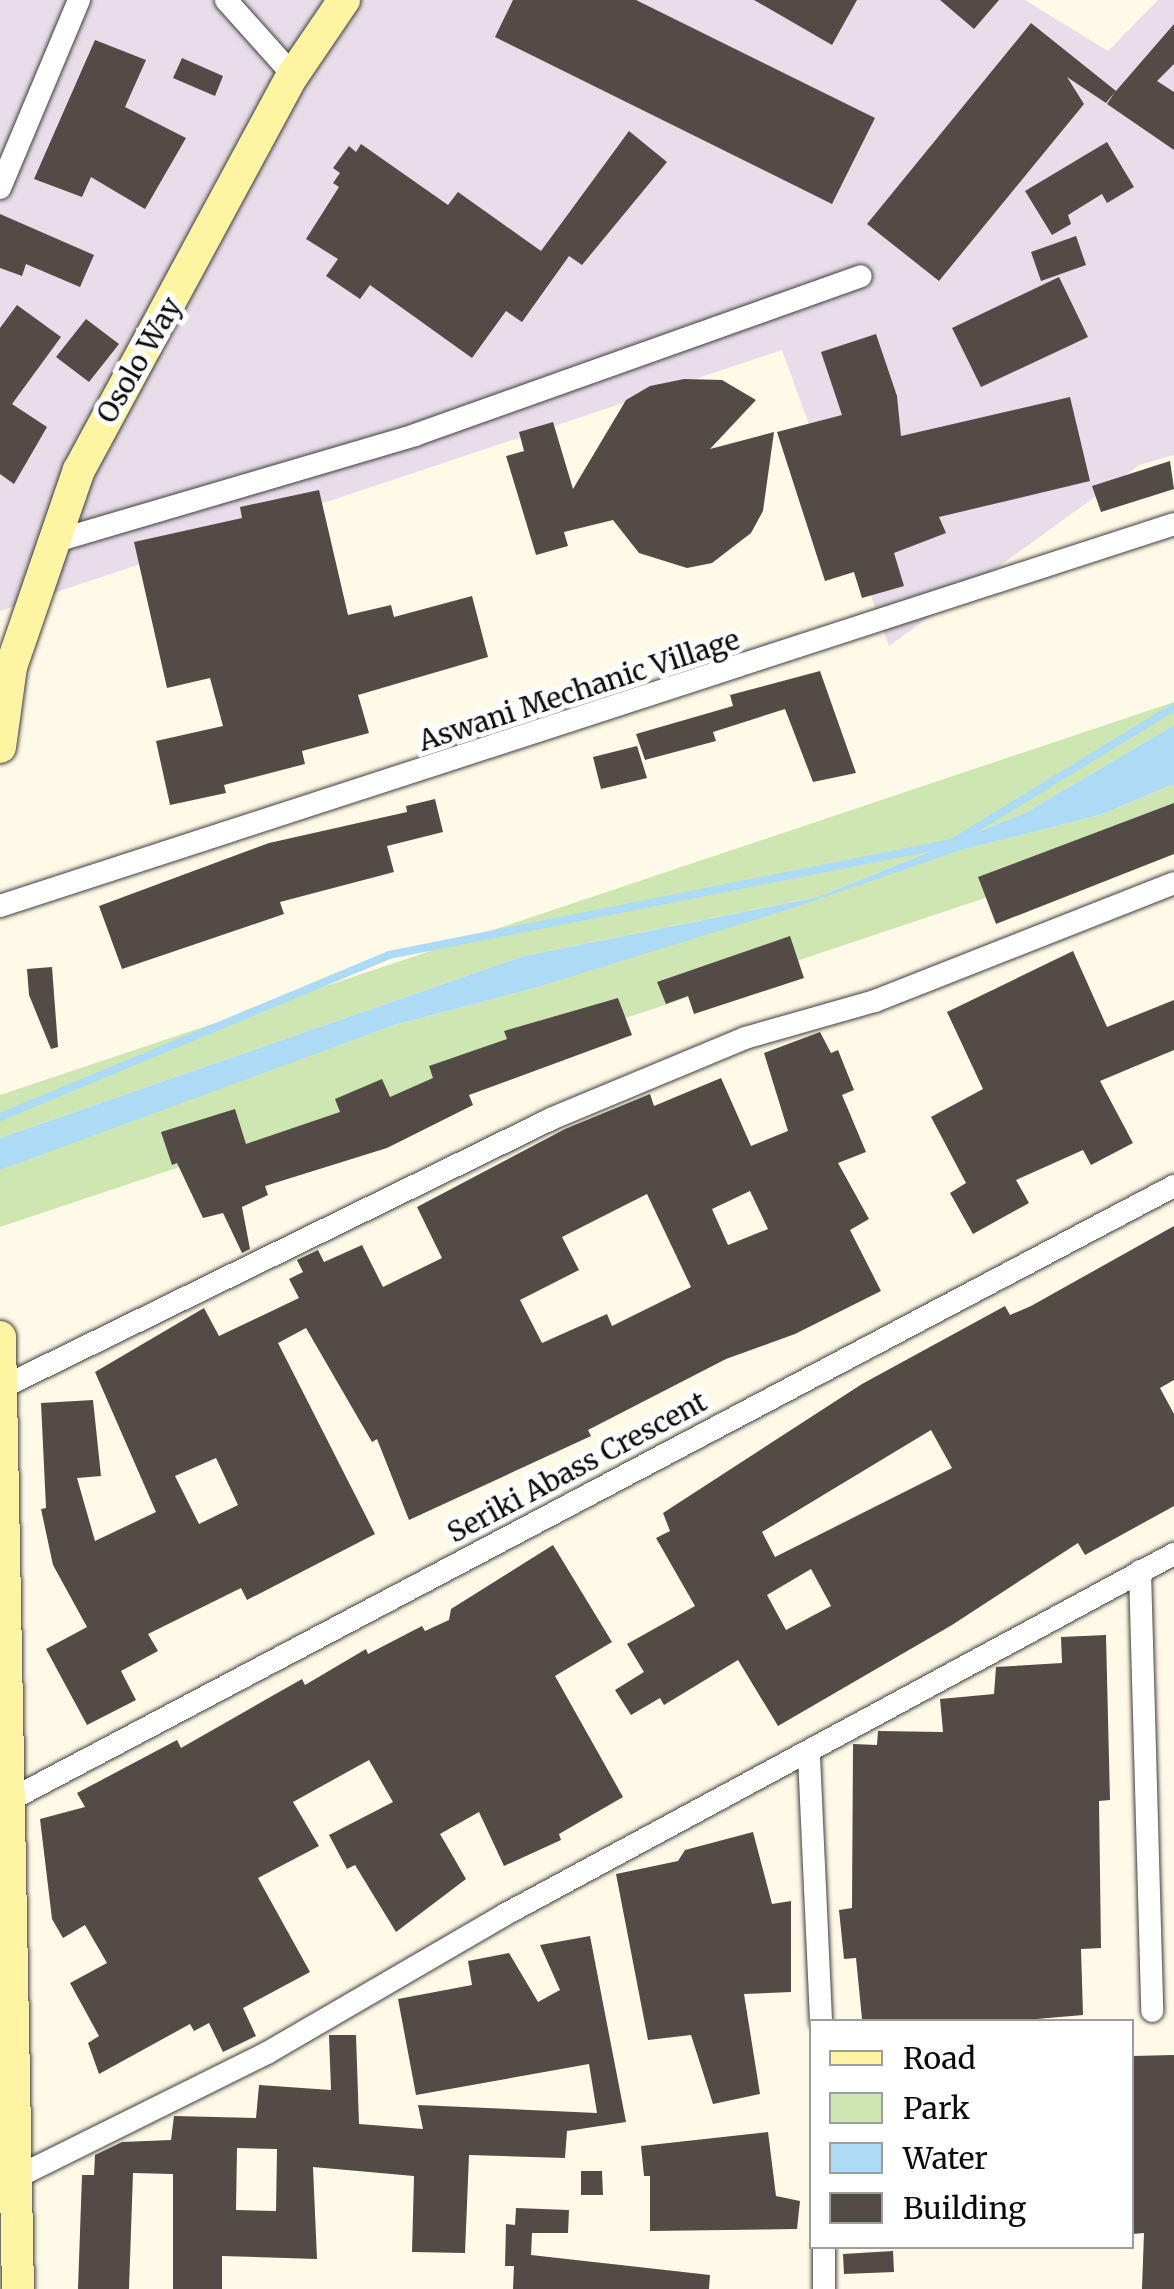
<!DOCTYPE html>
<html>
<head>
<meta charset="utf-8">
<style>
	body { margin:0 }
	#map { position:relative; width:1174px; height:2289px; overflow:hidden; background:#fffae7; font-family:Merriweather,serif }
	div>[style] { position:absolute }
	.industrial>* { inset:0; background:#e8dde9 }
	.green>* { inset:0; background:#cee7b2 }
	.water>* { inset:0; background:#addaf5 }
	.stream>* { height:8px; margin:-4px; padding:0 4px; transform-origin:4px; border-radius:4px; background:#addaf5 }
	.building>* { inset:0; background:#524b46 }
	.roads { filter:drop-shadow(0 0 2px #3d3d3d) drop-shadow(0 0 2px #3d3d3d) }
	.minor>* { height:22px; margin:-11px; padding:0 11px; transform-origin:11px; border-radius:11px; background:#fff }
	.secondary>* { height:32px; margin:-16px; padding:0 16px; transform-origin:16px; border-radius:16px; background:#fef4a2 }
	span { translate:-50% -50%; white-space:nowrap; text-align:center; line-height:1.15; -webkit-text-stroke:10px #fff; paint-order:stroke }
	.street-label { font-size:28px; color:#0a0a0a }
	.legend { position:absolute; left:809px; top:2019px; width:325px; height:230px; box-sizing:border-box; background:#fff; border:2px solid #9d9d9d; margin:0; padding:12px 18px; list-style:none; font-size:30px; color:#0a0a0a }
	.legend li { display:flex; align-items:center; gap:20px; height:50px }
	.legend b { width:50px; border:2px solid #9d9d9d }
</style>
</head>
<body>
<div id="map">
	<div class="industrial">
		<i style="clip-path:polygon(0 0,1025px 0,1108px 51px,1158px 0,1174px 0,1174px 455px,1139px 465px,889px 646px,782px 350px,0 611px)"></i>
	</div>
	<div class="green">
		<i style="clip-path:polygon(1174px 702px,1174px 725px,1025px 813px,818px 897px,524px 956px,0 1138px,0 1095px)"></i>
		<i style="clip-path:polygon(1174px 784px,1174px 835px,0 1227px,0 1170px,92px 1133px,394px 1025px,531px 989px,961px 850px,1100px 815px)"></i>
	</div>
	<div class="water">
		<i style="clip-path:polygon(1174px 725px,1174px 784px,1100px 815px,961px 850px,793px 908px,531px 989px,394px 1025px,0 1170px,0 1138px,524px 956px,818px 897px,1025px 813px)"></i>
	</div>
	<div class="stream">
		<i style="left:0;top:1117px;width:421px;rotate:-22.6deg"></i>
		<i style="left:389px;top:955px;width:574px;rotate:-11.25deg"></i>
		<i style="left:952px;top:843px;width:260px;rotate:-31.5deg"></i>
	</div>
	<div class="building">
		<i style="clip-path:polygon(513px 0,636px 0,875px 118px,832px 204px,495px 37px)"></i>
		<i style="clip-path:polygon(754px 0,857px 0,832px 45px)"></i>
		<i style="clip-path:polygon(940px 0,999px 0,974px 29px)"></i>
		<i style="clip-path:polygon(1031px 23px,1116px 91px,1174px 24px,1174px 64px,1157px 81px,1174px 92px,1174px 150px,1107px 104px,1115px 92px,1106px 103px,1067px 77px,1084px 104px,939px 281px,867px 224px)"></i>
		<i style="clip-path:polygon(95px 40px,146px 60px,125px 107px,186px 138px,145px 209px,91px 177px,82px 197px,34px 179px)"></i>
		<i style="clip-path:polygon(182px 58px,223px 76px,215px 96px,173px 78px)"></i>
		<i style="clip-path:polygon(629px 131px,667px 162px,582px 265px,569px 256px,522px 322px,506px 311px,472px 358px,370px 285px,360px 299px,326px 276px,338px 259px,306px 239px,339px 187px,333px 183px,340px 173px,333px 168px,349px 146px,356px 152px,361px 144px,448px 205px,458px 192px,541px 251px)"></i>
		<i style="clip-path:polygon(1107px 142px,1134px 187px,1107px 203px,1102px 194px,1068px 215px,1071px 224px,1052px 235px,1025px 191px)"></i>
		<i style="clip-path:polygon(0 214px,94px 255px,80px 287px,26px 264px,22px 276px,0 268px)"></i>
		<i style="clip-path:polygon(1076px 236px,1086px 265px,1041px 281px,1031px 252px)"></i>
		<i style="clip-path:polygon(1059px 277px,1088px 337px,981px 387px,952px 328px)"></i>
		<i style="clip-path:polygon(17px 305px,61px 337px,12px 404px,47px 427px,14px 484px,0 474px,0 328px)"></i>
		<i style="clip-path:polygon(86px 319px,119px 344px,89px 382px,56px 357px)"></i>
		<i style="clip-path:polygon(876px 334px,897px 396px,901px 436px,1070px 397px,1090px 481px,939px 517px,946px 533px,894px 553px,904px 586px,862px 598px,854px 572px,825px 581px,777px 432px,842px 415px,821px 352px)"></i>
		<i style="clip-path:polygon(684px 379px,722px 380px,756px 400px,710px 449px,774px 432px,763px 511px,751px 533px,712px 563px,687px 568px,639px 553px,613px 520px,564px 532px,568px 546px,536px 555px,506px 456px,524px 451px,519px 432px,553px 422px,573px 489px,626px 400px,650px 386px)"></i>
		<i style="clip-path:polygon(1170px 461px,1174px 489px,1101px 512px,1092px 486px)"></i>
		<i style="clip-path:polygon(319px 490px,348px 615px,391px 605px,394px 617px,472px 596px,488px 657px,358px 695px,369px 733px,302px 751px,305px 764px,224px 785px,226px 793px,170px 805px,156px 741px,223px 726px,210px 678px,167px 688px,134px 542px,242px 518px,240px 507px)"></i>
		<i style="clip-path:polygon(820px 671px,856px 773px,813px 782px,785px 709px,713px 732px,716px 741px,645px 760px,636px 734px,733px 706px,730px 695px)"></i>
		<i style="clip-path:polygon(637px 746px,647px 778px,601px 789px,593px 757px)"></i>
		<i style="clip-path:polygon(435px 799px,443px 832px,387px 846px,394px 872px,280px 902px,284px 914px,122px 969px,99px 906px,269px 843px,407px 812px,406px 806px)"></i>
		<i style="clip-path:polygon(1174px 803px,1174px 854px,996px 924px,978px 877px)"></i>
		<i style="clip-path:polygon(790px 936px,804px 978px,694px 1014px,688px 996px,666px 1004px,657px 982px)"></i>
		<i style="clip-path:polygon(1073px 951px,1107px 1027px,1174px 1000px,1174px 1050px,1100px 1081px,1133px 1143px,1091px 1165px,1083px 1150px,1016px 1180px,1029px 1203px,973px 1234px,950px 1193px,966px 1183px,931px 1117px,983px 1089px,947px 1012px)"></i>
		<i style="clip-path:polygon(52px 967px,58px 1047px,51px 1049px,29px 995px,27px 969px)"></i>
		<i style="clip-path:polygon(618px 998px,632px 1035px,469px 1095px,473px 1105px,387px 1148px,265px 1186px,268px 1195px,242px 1207px,250px 1249px,242px 1253px,223px 1213px,203px 1218px,177px 1163px,172px 1165px,161px 1132px,235px 1109px,246px 1144px,340px 1112px,335px 1099px,382px 1079px,390px 1097px,433px 1078px,429px 1066px,507px 1039px,504px 1031px)"></i>
		<i style="clip-path:polygon(evenodd,820px 1032px,831px 1053px,838px 1050px,854px 1090px,842px 1095px,866px 1152px,838px 1163px,869px 1219px,850px 1230px,881px 1291px,795px 1334px,726px 1359px,588px 1430px,591px 1436px,409px 1520px,377px 1439px,372px 1442px,306px 1328px,278px 1343px,375px 1534px,247px 1600px,241px 1588px,148px 1634px,158px 1651px,121px 1671px,136px 1700px,87px 1725px,46px 1649px,87px 1627px,53px 1565px,41px 1509px,46px 1508px,41px 1403px,93px 1400px,101px 1476px,77px 1478px,95px 1541px,156px 1512px,95px 1372px,204px 1308px,219px 1336px,299px 1298px,289px 1279px,303px 1272px,297px 1260px,318px 1250px,324px 1262px,362px 1245px,383px 1287px,442px 1258px,417px 1207px,565px 1129px,650px 1094px,654px 1106px,721px 1078px,751px 1146px,788px 1131px,764px 1053px,820px 1032px,750px 1191px,768px 1229px,728px 1245px,712px 1209px,750px 1191px,820px 1032px,647px 1194px,691px 1287px,612px 1326px,607px 1314px,542px 1343px,520px 1300px,579px 1270px,562px 1237px,647px 1194px,820px 1032px,216px 1458px,238px 1505px,199px 1524px,175px 1476px,216px 1458px)"></i>
		<i style="clip-path:polygon(evenodd,1174px 1226px,1174px 1380px,1160px 1388px,1174px 1414px,1174px 1506px,1085px 1555px,1078px 1543px,952px 1625px,778px 1726px,738px 1660px,664px 1705px,660px 1698px,631px 1715px,615px 1690px,644px 1672px,627px 1644px,695px 1606px,656px 1538px,670px 1531px,663px 1513px,862px 1384px,1005px 1306px,1010px 1315px,1031px 1306px,1174px 1226px,931px 1430px,952px 1468px,775px 1557px,762px 1532px,931px 1430px,1174px 1226px,811px 1569px,831px 1606px,786px 1630px,767px 1595px,811px 1569px)"></i>
		<i style="clip-path:polygon(553px 1545px,612px 1642px,555px 1676px,623px 1797px,559px 1834px,561px 1840px,504px 1866px,479px 1812px,440px 1834px,466px 1879px,396px 1932px,355px 1865px,347px 1869px,329px 1835px,393px 1802px,369px 1760px,293px 1802px,319px 1846px,258px 1878px,310px 1972px,243px 2008px,256px 2036px,223px 2052px,209px 2023px,194px 2031px,190px 2024px,99px 2074px,88px 2043px,99px 2036px,70px 1983px,107px 1963px,85px 1925px,63px 1938px,52px 1919px,40px 1819px,85px 1807px,77px 1793px,177px 1740px,181px 1748px,302px 1679px,305px 1685px,366px 1649px,368px 1654px,422px 1626px,425px 1631px,449px 1620px,451px 1609px)"></i>
		<i style="clip-path:polygon(1106px 1635px,1110px 1800px,1099px 1801px,1101px 1948px,1081px 1949px,1083px 2015px,1002px 2022px,862px 2019px,856px 1958px,844px 1959px,839px 1910px,852px 1908px,853px 1744px,877px 1745px,878px 1731px,943px 1732px,940px 1699px,994px 1694px,996px 1667px,1062px 1663px,1061px 1637px)"></i>
		<i style="clip-path:polygon(753px 1832px,772px 1904px,791px 1901px,791px 1992px,744px 1994px,760px 2094px,713px 2104px,691px 2035px,648px 2040px,616px 1874px,678px 1861px,685px 1850px)"></i>
		<i style="clip-path:polygon(evenodd,590px 1936px,626px 2122px,567px 2131px,565px 2158px,469px 2155px,465px 2253px,412px 2252px,414px 2176px,313px 2167px,317px 2259px,222px 2256px,222px 2289px,173px 2289px,173px 2174px,133px 2173px,129px 2289px,78px 2289px,82px 2175px,94px 2175px,95px 2155px,122px 2142px,171px 2140px,174px 2116px,256px 2118px,259px 2085px,331px 2090px,329px 2035px,356px 2035px,359px 2124px,423px 2129px,418px 2105px,597px 2113px,589px 2064px,416px 2095px,398px 1999px,472px 1985px,468px 1961px,509px 1953px,538px 2002px,560px 1990px,540px 1945px,590px 1936px,237px 2148px,277px 2149px,276px 2211px,236px 2210px,237px 2148px)"></i>
		<i style="clip-path:polygon(1174px 2055px,1174px 2289px,1142px 2289px,1144px 2233px,1132px 2234px,1132px 2056px)"></i>
		<i style="clip-path:polygon(768px 2132px,776px 2196px,800px 2201px,797px 2229px,650px 2231px,650px 2176px,644px 2176px,641px 2146px)"></i>
		<i style="clip-path:polygon(581px 2171px,602px 2171px,603px 2195px,581px 2195px)"></i>
		<i style="clip-path:polygon(516px 2208px,569px 2210px,568px 2233px,532px 2233px,531px 2255px,710px 2275px,709px 2289px,513px 2289px,514px 2266px,505px 2266px,506px 2224px,515px 2225px)"></i>
		<i style="clip-path:polygon(893px 2251px,894px 2272px,844px 2274px,843px 2254px)"></i>
	</div>
	<div class="roads">
		<div class="minor">
			<i style="left:226px;top:0;width:101px;rotate:48.2deg"></i>
			<i style="left:0;top:188px;width:204px;rotate:-67.2deg"></i>
			<i style="left:49px;top:543px;width:382px;rotate:-16.4deg"></i>
			<i style="left:415px;top:435px;width:473px;rotate:-19.6deg"></i>
			<i style="left:0;top:906px;width:1235px;rotate:-18.02deg"></i>
			<i style="left:1px;top:1388px;width:614px;rotate:-26.06deg"></i>
			<i style="left:553px;top:1118px;width:208px;rotate:-22.6deg"></i>
			<i style="left:745px;top:1038px;width:135px;rotate:-15.9deg"></i>
			<i style="left:875px;top:1001px;width:321px;rotate:-21.5deg"></i>
			<i style="left:1140px;top:1571px;width:440px;rotate:88.4deg"></i>
			<i style="left:809px;top:1756px;width:266px;rotate:87.4deg"></i>
			<i style="left:8px;top:1801px;width:1318px;rotate:-27.81deg"></i>
			<i style="left:17px;top:2177px;width:279px;rotate:-26.4deg"></i>
			<i style="left:267px;top:2053px;width:274px;rotate:-30.2deg"></i>
			<i style="left:504px;top:1915px;width:761px;rotate:-28.32deg"></i>
			<i style="left:824px;top:2289px;width:43px;rotate:-90deg"></i>
		</div>
		<div class="secondary">
			<i style="left:0;top:747px;width:81px;rotate:-82.2deg"></i>
			<i style="left:11px;top:667px;width:208px;rotate:-71deg"></i>
			<i style="left:79px;top:470px;width:449px;rotate:-61.6deg"></i>
			<i style="left:293px;top:75px;width:91px;rotate:-55.8deg"></i>
			<i style="left:0;top:1337px;width:952px;rotate:88.92deg"></i>
		</div>
	</div>
	<div class="street-label">
		<span style="left:139px;top:360px;rotate:-60deg">Osolo Way</span>
		<span style="left:579px;top:690px;rotate:-18deg">Aswani Mechanic Village</span>
		<span style="left:577px;top:1467px;rotate:-28deg">Seriki Abass Crescent</span>
	</div>
	<ul class="legend">
	<li><b style="height:12px;background:#fef4a2"></b>Road</li>
	<li><b style="height:28px;background:#cee7b2"></b>Park</li>
	<li><b style="height:28px;background:#addaf5"></b>Water</li>
	<li><b style="height:28px;background:#524b46"></b>Building</li>
	</ul>
</div>
</body>
</html>
